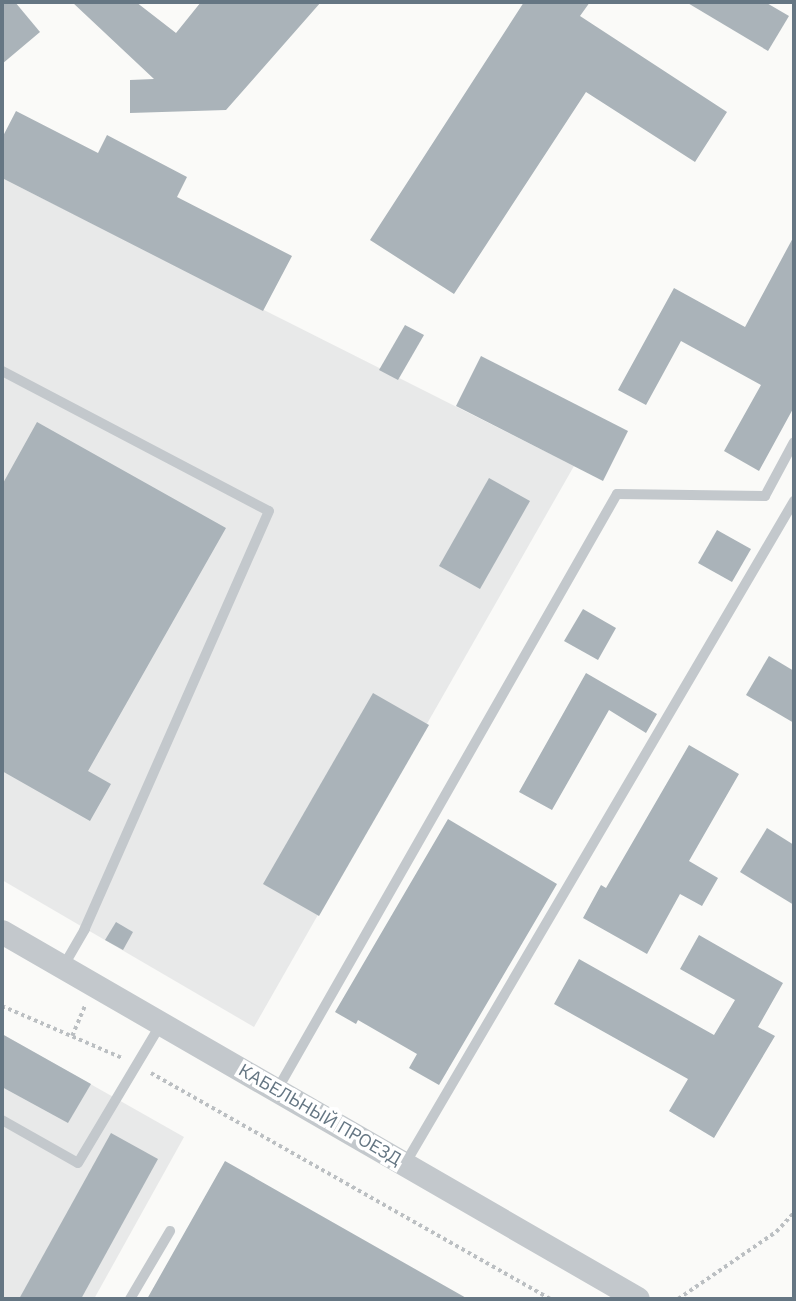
<!DOCTYPE html>
<html>
<head>
<meta charset="utf-8">
<style>
	body { margin:0 }
	#map { position:relative; width:796px; height:1301px; overflow:hidden; background:#fafaf8; font-family:"IBM Plex Sans",sans-serif }
	div>[style] { position:absolute }
	.built>* { inset:0; background:#e8e9e9 }
	.building>* { inset:0; background:#aab3b9 }
	.path>* { height:3.5px; margin-top:-1.75px; transform-origin:0; background:repeating-linear-gradient(90deg,#bbbfc2 0 3.5px,transparent 0 7px) }
	.service>* { height:10px; margin:-5px; padding:0 5px; transform-origin:5px; border-radius:5px; background:#c3c8cc }
	.tertiary>* { height:24px; margin:-12px; padding:0 12px; transform-origin:12px; border-radius:12px; background:#c3c8cc }
	span { translate:-50% -50%; white-space:nowrap; text-align:center; line-height:1.15; -webkit-text-stroke:7px #fff; paint-order:stroke }
	.street-label { font-size:18px; color:#657683 }
	.frame { position:absolute; inset:0; border:4px solid #657683; pointer-events:none }
</style>
</head>
<body>
<div id="map">
	<div class="built">
		<i style="clip-path:polygon(2px 178px,574px 466px,254px 1027px,2px 880px)"></i>
		<i style="clip-path:polygon(2px 1034px,184px 1137px,94px 1299px,2px 1299px)"></i>
	</div>
	<div class="building">
		<i style="clip-path:polygon(2px 2px,15px 2px,40px 32px,2px 64px)"></i>
		<i style="clip-path:polygon(72px 2px,136px 2px,176px 33px,201px 2px,321px 2px,226px 110px,130px 113px,130px 80px,154px 79px)"></i>
		<i style="clip-path:polygon(524px 2px,590px 2px,580px 16px,727px 112px,695px 162px,586px 92px,454px 294px,370px 240px)"></i>
		<i style="clip-path:polygon(686px 2px,765px 2px,789px 16px,768px 51px)"></i>
		<i style="clip-path:polygon(16px 111px,98px 153px,107px 135px,187px 177px,177px 197px,292px 256px,263px 311px,2px 178px,2px 138px)"></i>
		<i style="clip-path:polygon(794px 236px,794px 407px,759px 471px,724px 451px,761px 385px,681px 341px,646px 405px,618px 390px,674px 288px,745px 327px)"></i>
		<i style="clip-path:polygon(405px 325px,424px 335px,398px 380px,379px 370px)"></i>
		<i style="clip-path:polygon(481px 356px,628px 431px,603px 481px,456px 406px)"></i>
		<i style="clip-path:polygon(37px 422px,226px 528px,88px 771px,111px 784px,90px 821px,2px 771px,2px 485px)"></i>
		<i style="clip-path:polygon(489px 478px,530px 501px,480px 589px,439px 566px)"></i>
		<i style="clip-path:polygon(717px 530px,751px 549px,732px 582px,698px 563px)"></i>
		<i style="clip-path:polygon(583px 609px,616px 628px,598px 660px,564px 641px)"></i>
		<i style="clip-path:polygon(769px 656px,794px 671px,794px 723px,746px 695px)"></i>
		<i style="clip-path:polygon(586px 673px,657px 714px,646px 733px,609px 710px,552px 810px,519px 792px)"></i>
		<i style="clip-path:polygon(373px 693px,429px 725px,319px 916px,263px 884px)"></i>
		<i style="clip-path:polygon(689px 745px,739px 774px,689px 861px,718px 878px,702px 906px,680px 894px,647px 954px,583px 918px,601px 885px,606px 888px)"></i>
		<i style="clip-path:polygon(448px 819px,557px 884px,439px 1085px,409px 1068px,417px 1054px,358px 1020px,356px 1024px,335px 1012px)"></i>
		<i style="clip-path:polygon(767px 828px,794px 845px,794px 905px,740px 872px)"></i>
		<i style="clip-path:polygon(116px 922px,133px 932px,123px 950px,105px 940px)"></i>
		<i style="clip-path:polygon(699px 935px,783px 983px,758px 1027px,775px 1036px,714px 1138px,669px 1111px,688px 1079px,554px 1004px,579px 959px,714px 1035px,735px 1000px,680px 969px)"></i>
		<i style="clip-path:polygon(2px 1034px,91px 1084px,68px 1123px,2px 1087px)"></i>
		<i style="clip-path:polygon(111px 1133px,158px 1159px,81px 1299px,19px 1299px)"></i>
		<i style="clip-path:polygon(225px 1161px,401px 1261px,468px 1299px,147px 1299px)"></i>
	</div>
	<div class="path">
		<i style="left:2px;top:1006px;width:131px;rotate:23.4deg"></i>
		<i style="left:72px;top:1036px;width:33px;rotate:-67deg"></i>
		<i style="left:151px;top:1073px;width:459px;rotate:29.5deg"></i>
		<i style="left:678px;top:1299px;width:119px;rotate:-34.4deg"></i>
		<i style="left:776px;top:1232px;width:26px;rotate:-47deg"></i>
	</div>
	<div class="service">
		<i style="left:2px;top:371px;width:301px;rotate:27.7deg"></i>
		<i style="left:269px;top:511px;width:457px;rotate:113.8deg"></i>
		<i style="left:85px;top:929px;width:44px;rotate:120.1deg"></i>
		<i style="left:277px;top:1090px;width:686px;rotate:-60.3deg"></i>
		<i style="left:617px;top:494px;width:148px;rotate:0.8deg"></i>
		<i style="left:765px;top:496px;width:61px;rotate:-61.8deg"></i>
		<i style="left:2px;top:1120px;width:87px;rotate:29.5deg"></i>
		<i style="left:78px;top:1163px;width:162px;rotate:-59.2deg"></i>
		<i style="left:405px;top:1164px;width:769px;rotate:-59.6deg"></i>
		<i style="left:130px;top:1299px;width:79px;rotate:-59.5deg"></i>
	</div>
	<div class="tertiary">
		<i style="left:2px;top:932px;width:734px;rotate:29.99deg"></i>
	</div>
	<div class="street-label">
		<span style="left:320px;top:1115px;rotate:30deg">КАБЕЛЬНЫЙ ПРОЕЗД</span>
	</div>
	<div class="frame"></div>
</div>
</body>
</html>
